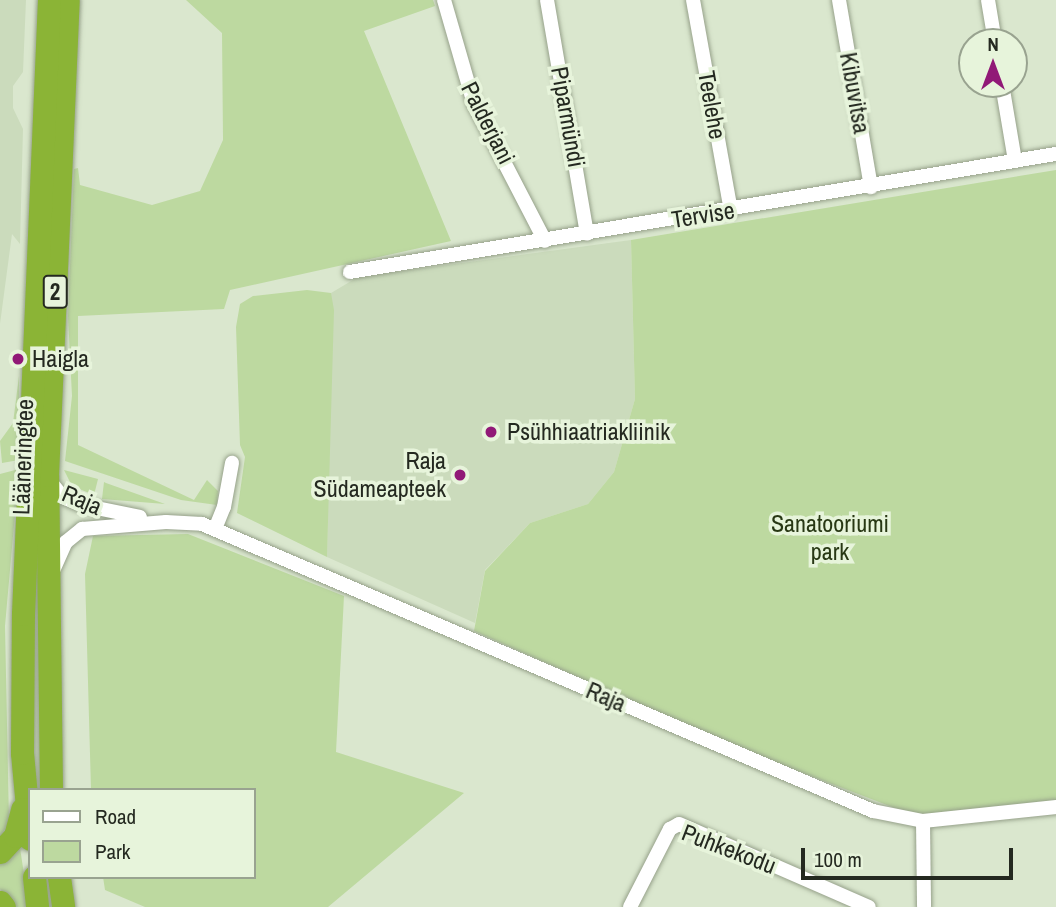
<!DOCTYPE html>
<html>
<head>
<meta charset="utf-8">
<style>
	body { margin:0 }
	#map { position:relative; width:1056px; height:907px; overflow:hidden; background:#dae7ce; font-family:"Archivo Narrow",sans-serif }
	div>[style] { position:absolute }
	.built>* { inset:0; background:#cbdbbc }
	.green>* { inset:0; background:#bdd9a0 }
	.roads { filter:drop-shadow(0 0 2px #96a18a) drop-shadow(0 0 2px #96a18a) }
	.minor>* { height:14px; margin:-7px; padding:0 7px; transform-origin:7px; border-radius:7px; background:#fff }
	.trunk>* { height:23px; margin:-11.5px; padding:0 11.5px; transform-origin:11.5px; border-radius:11.5px; background:#8bb436 }
	.dots>* { width:19px; height:19px; translate:-50% -50%; box-sizing:border-box; border:4px solid #e7f4db; border-radius:50% }
	span { translate:-50% -50%; white-space:nowrap; text-align:center; line-height:1.15; -webkit-text-stroke:7px #e7f4db; paint-order:stroke }
	.shield-label span { padding:2px 5px; background:#e7f4db; border:2px solid; border-radius:5px; -webkit-text-stroke-width:0 }
	.shield-label { font-size:23px; color:#242920; font-weight:700 }
	.street-label { font-size:24px; color:#242920 }
	.poi-label { font-size:24px; color:#242920 }
	.left { translate:0 -50%; text-align:left }
	.right { translate:-100% -50%; text-align:right }
	.park-label { font-size:24px; color:#283814 }
	.legend { position:absolute; left:28px; top:788px; width:228px; height:91px; box-sizing:border-box; background:#e7f4db; border:2px solid #99a390; margin:0; padding:9px 12px; list-style:none; font-size:21px; color:#242920 }
	.legend li { display:flex; align-items:center; gap:14px; height:35px }
	.legend b { width:35px; border:2px solid #99a390 }
	.north { position:absolute; left:958px; top:28px; width:70px; height:70px; box-sizing:border-box; background:#e7f4db; border:2px solid #99a390; border-radius:50%; rotate:0deg; font-size:19px; font-weight:700; line-height:28px; text-align:center; color:#242920 }
	.north::after { content:''; display:block; margin:auto; width:24px; height:32px; background:#911977; clip-path:polygon(50% 0,100% 100%,50% 72%,0 100%) }
	.scale { position:absolute; left:801px; top:848px; width:212px; height:32px; box-sizing:border-box; border:4px solid #242920; border-top:0; padding-left:9px; font-size:21px; line-height:24px; white-space:nowrap; color:#242920; -webkit-text-stroke:5px #e7f4db; paint-order:stroke }
</style>
</head>
<body>
<div id="map">
	<div class="built">
		<i style="clip-path:polygon(0 0,26px 0,23px 72px,13px 86px,13px 108px,23px 129px,20px 244px,12px 234px,0 324px)"></i>
		<i style="clip-path:polygon(631px 240px,635px 399px,614px 472px,588px 504px,530px 523px,485px 570px,475px 623px,327px 557px,331px 293px,358px 277px)"></i>
	</div>
	<div class="green">
		<i style="clip-path:polygon(186px 0,433px 0,435px 6px,364px 31px,451px 241px,230px 290px,224px 309px,78px 316px,78px 445px,194px 500px,207px 480px,218px 491px,217px 505px,181px 500px,65px 461px,72px 396px,68px 316px,74px 169px,78px 168px,80px 185px,152px 205px,200px 191px,223px 140px,222px 33px)"></i>
		<i style="clip-path:polygon(1056px 170px,1056px 802px,913px 815px,751px 753px,474px 631px,485px 571px,530px 523px,588px 504px,614px 472px,635px 399px,631px 240px)"></i>
		<i style="clip-path:polygon(307px 290px,331px 293px,334px 310px,327px 557px,237px 513px,245px 457px,240px 445px,236px 327px,240px 304px,253px 296px)"></i>
		<i style="clip-path:polygon(19px 376px,19px 460px,2px 463px,0 441px,13px 423px)"></i>
		<i style="clip-path:polygon(19px 469px,5px 626px,9px 822px,0 838px,0 474px)"></i>
		<i style="clip-path:polygon(64px 470px,98px 479px,94px 495px,72px 486px)"></i>
		<i style="clip-path:polygon(104px 482px,106px 483px,165px 504px,102px 499px)"></i>
		<i style="clip-path:polygon(188px 534px,344px 596px,336px 752px,464px 793px,328px 907px,145px 907px,105px 890px,103px 877px,254px 877px,254px 790px,91px 790px,85px 574px,93px 536px)"></i>
		<i style="clip-path:polygon(20px 848px,29px 907px,15px 907px,0 889px,0 862px)"></i>
	</div>
	<div class="roads">
		<div class="minor">
			<i style="left:444px;top:0;width:108px;rotate:73.9deg"></i>
			<i style="left:474px;top:104px;width:154px;rotate:62.6deg"></i>
			<i style="left:547px;top:0;width:237px;rotate:80.3deg"></i>
			<i style="left:693px;top:0;width:214px;rotate:79.8deg"></i>
			<i style="left:839px;top:0;width:190px;rotate:80.3deg"></i>
			<i style="left:988px;top:0;width:43px;rotate:80.5deg"></i>
			<i style="left:1002px;top:84px;width:78px;rotate:80.4deg"></i>
			<i style="left:350px;top:272px;width:716px;rotate:-9.49deg"></i>
			<i style="left:49px;top:480px;width:22px;rotate:51deg"></i>
			<i style="left:63px;top:497px;width:21px;rotate:23deg"></i>
			<i style="left:82px;top:505px;width:59px;rotate:11.7deg"></i>
			<i style="left:215px;top:529px;width:24px;rotate:-68deg"></i>
			<i style="left:224px;top:507px;width:45px;rotate:-79.7deg"></i>
			<i style="left:52px;top:573px;width:34px;rotate:-66deg"></i>
			<i style="left:66px;top:542px;width:21px;rotate:-39deg"></i>
			<i style="left:82px;top:529px;width:84px;rotate:-4.8deg"></i>
			<i style="left:166px;top:522px;width:36px;rotate:3deg"></i>
			<i style="left:202px;top:524px;width:730px;rotate:23.16deg"></i>
			<i style="left:873px;top:811px;width:51px;rotate:11.3deg"></i>
			<i style="left:923px;top:821px;width:134px;rotate:-6deg"></i>
			<i style="left:923px;top:821px;width:86px;rotate:89.3deg"></i>
			<i style="left:630px;top:907px;width:88px;rotate:-62.9deg"></i>
			<i style="left:670px;top:829px;width:10px;rotate:-29deg"></i>
			<i style="left:679px;top:824px;width:207px;rotate:23.6deg"></i>
		</div>
		<div class="trunk">
			<i style="left:51px;top:790px;width:315px;rotate:-90.7deg"></i>
			<i style="left:47px;top:475px;width:475px;rotate:-87.5deg"></i>
			<i style="left:30px;top:839px;width:86px;rotate:-95.3deg"></i>
			<i style="left:22px;top:753px;width:139px;rotate:-89.6deg"></i>
			<i style="left:23px;top:614px;width:615px;rotate:-87.58deg"></i>
			<i style="left:0;top:852px;width:22px;rotate:-47deg"></i>
			<i style="left:15px;top:836px;width:28px;rotate:-75deg"></i>
			<i style="left:34px;top:877px;width:30px;rotate:84deg"></i>
			<i style="left:59px;top:877px;width:30px;rotate:82deg"></i>
			<i style="left:0;top:902px;width:6px;rotate:51deg"></i>
		</div>
	</div>
	<div class="dots">
		<i style="left:18px;top:359px;background:#911977"></i>
		<i style="left:491px;top:432px;background:#911977"></i>
		<i style="left:460px;top:475px;background:#911977"></i>
	</div>
	<div class="shield-label">
		<span style="left:55px;top:292px">2</span>
	</div>
	<div class="street-label">
		<span style="left:855px;top:93px;rotate:80deg">Kibuvitsa</span>
		<span style="left:712px;top:105px;rotate:80deg">Teelehe</span>
		<span style="left:568px;top:117px;rotate:80deg">Piparmündi</span>
		<span style="left:488px;top:123px;rotate:63deg">Palderjani</span>
		<span style="left:703px;top:215px;rotate:-9deg">Tervise</span>
		<span style="left:23px;top:457px;rotate:-88deg">Lääneringtee</span>
		<span style="left:82px;top:500px;rotate:23deg">Raja</span>
		<span style="left:606px;top:697px;rotate:23deg">Raja</span>
		<span style="left:729px;top:849px;rotate:21deg">Puhkekodu</span>
	</div>
	<div class="poi-label">
		<span class="left" style="left:32px;top:359px">Haigla</span>
		<span class="left" style="left:507px;top:432px">Psühhiaatriakliinik</span>
		<span class="right" style="left:446px;top:475px">Raja<br>Südameapteek</span>
	</div>
	<div class="park-label">
		<span style="left:830px;top:538px">Sanatooriumi<br>park</span>
	</div>
	<ul class="legend">
	<li><b style="height:9px;background:#fff"></b>Road</li>
	<li><b style="height:19px;background:#bdd9a0"></b>Park</li>
	</ul>
	<div class="north">N</div>
	<div class="scale">100 m</div>
</div>
</body>
</html>
